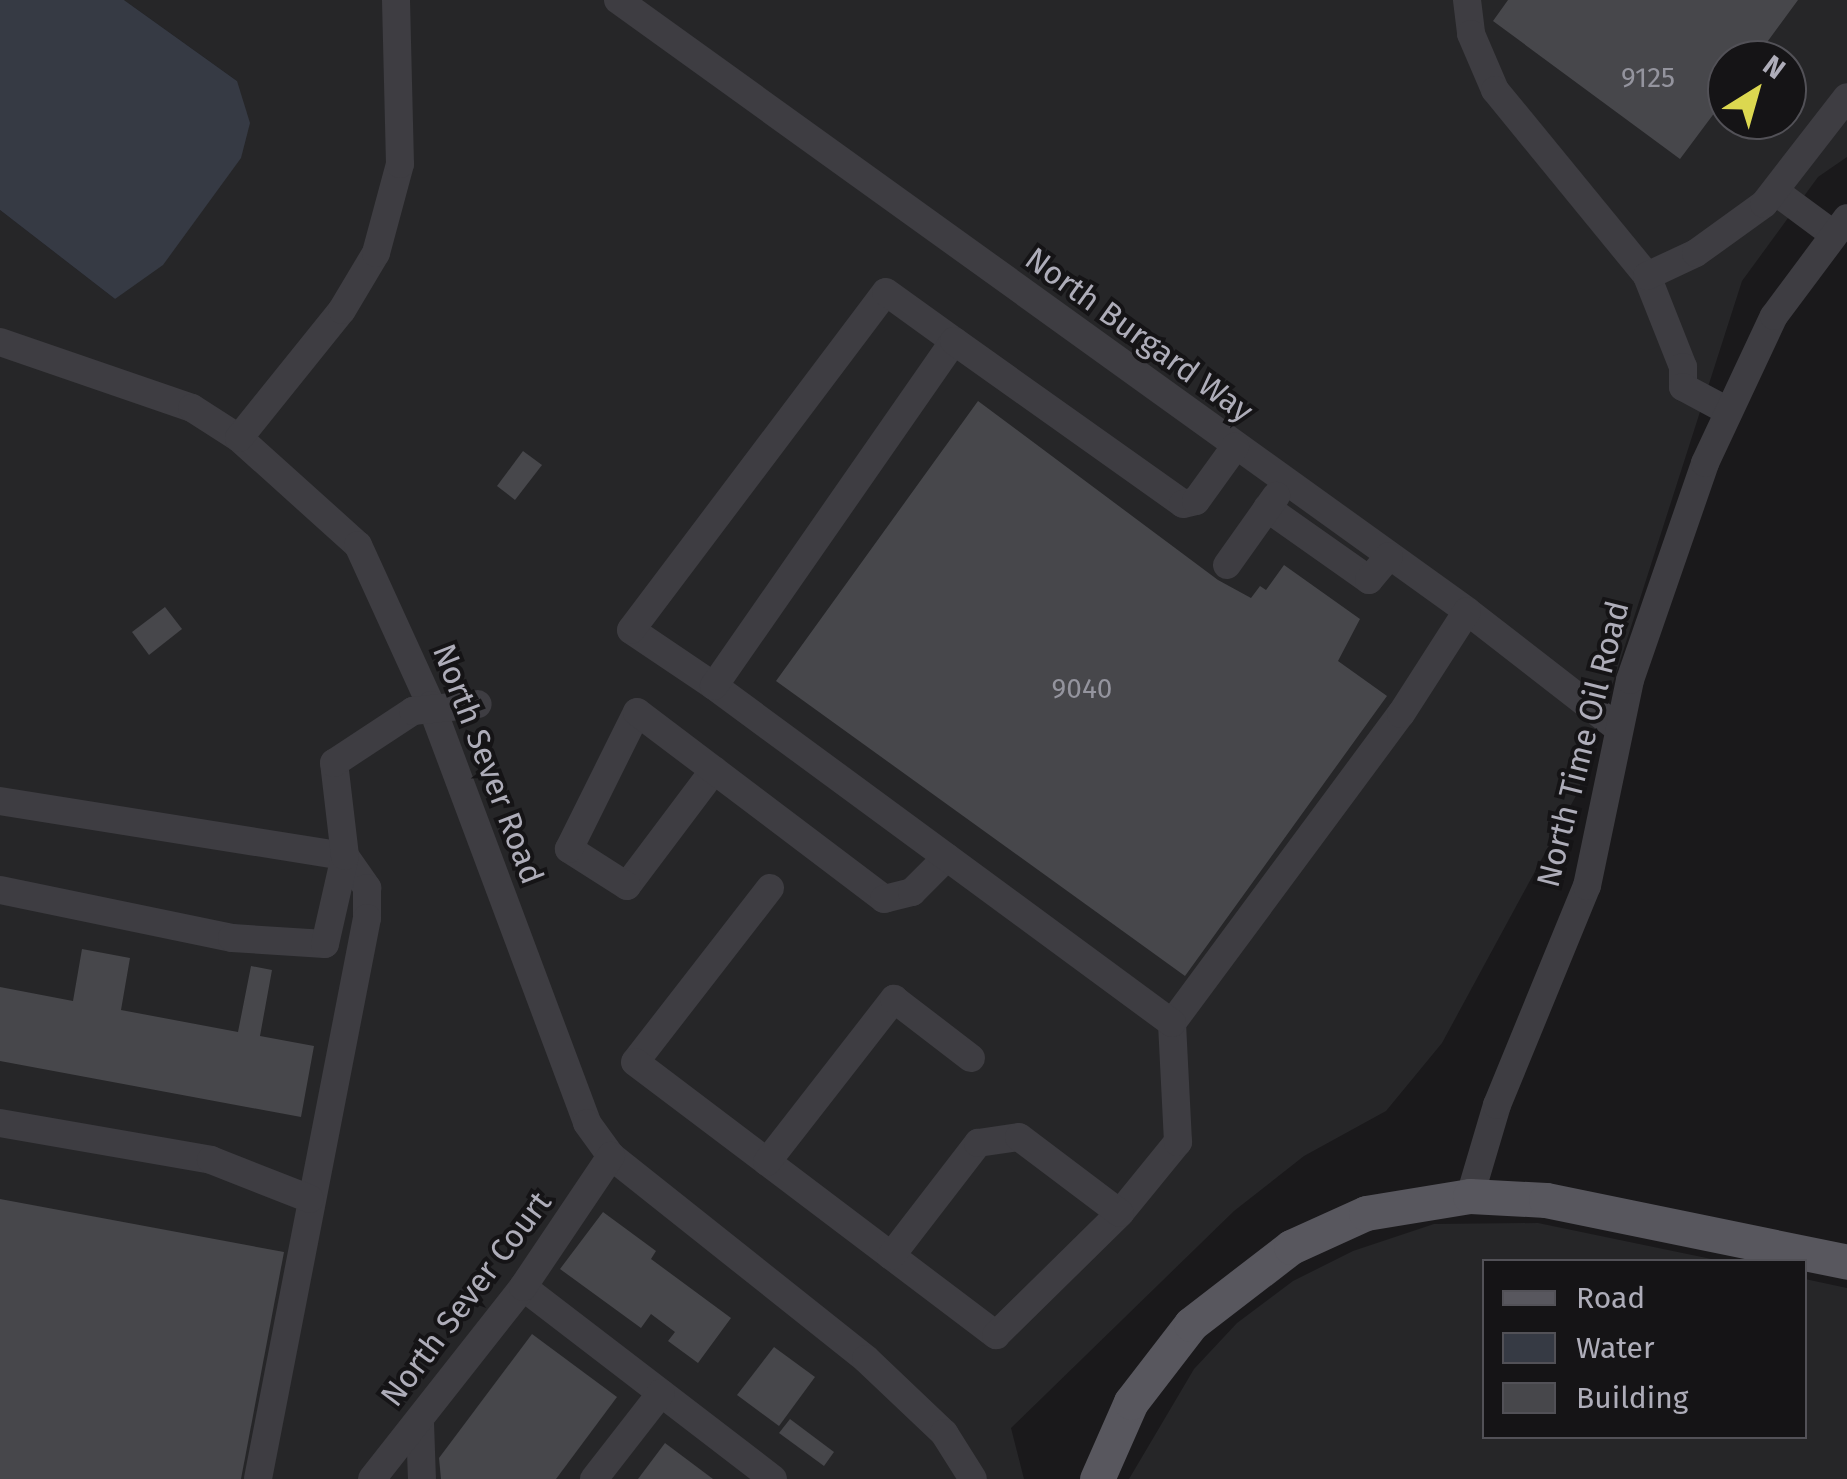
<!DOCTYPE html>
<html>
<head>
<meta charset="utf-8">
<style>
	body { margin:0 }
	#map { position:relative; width:1847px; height:1479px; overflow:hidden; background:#1a191b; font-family:"Fira Sans",sans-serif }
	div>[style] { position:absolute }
	.built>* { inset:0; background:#262628 }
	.water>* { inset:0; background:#363a44 }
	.building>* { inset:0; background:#47474b }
	.minor>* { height:28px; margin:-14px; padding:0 14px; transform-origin:14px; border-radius:14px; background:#3e3d42 }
	.major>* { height:35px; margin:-17.5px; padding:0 17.5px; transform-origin:17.5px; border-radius:17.5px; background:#58575e }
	span { translate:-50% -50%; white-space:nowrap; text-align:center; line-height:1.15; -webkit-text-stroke:8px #151416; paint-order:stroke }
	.number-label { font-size:28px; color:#94949e }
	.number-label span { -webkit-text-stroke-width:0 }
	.street-label { font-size:32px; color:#aeadb9 }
	.legend { position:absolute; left:1482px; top:1259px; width:325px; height:180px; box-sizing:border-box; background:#151416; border:2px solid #525157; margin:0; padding:12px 18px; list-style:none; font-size:30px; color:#aeadb9 }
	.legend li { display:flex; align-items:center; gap:20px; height:50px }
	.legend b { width:50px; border:2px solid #525157 }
	.north { position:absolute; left:1707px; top:40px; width:100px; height:100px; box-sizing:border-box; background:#151416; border:2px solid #525157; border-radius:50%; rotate:37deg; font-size:28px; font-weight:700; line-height:40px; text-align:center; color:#aeadb9 }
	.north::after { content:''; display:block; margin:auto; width:35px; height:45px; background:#dcd850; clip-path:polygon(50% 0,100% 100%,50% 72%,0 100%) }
</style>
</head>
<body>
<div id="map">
	<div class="built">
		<i style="clip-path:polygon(evenodd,124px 0,1847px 0,1847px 157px,1818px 177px,1742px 281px,1578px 792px,1442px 1043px,1386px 1111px,1304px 1156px,1234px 1211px,1011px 1428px,1024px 1479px,0 1479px,0 210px,115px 299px,237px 81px,124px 0,1727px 60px,1787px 60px,1787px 120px,1727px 120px,1727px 60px)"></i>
		<i style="clip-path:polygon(1538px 1223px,1721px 1261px,1484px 1262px,1484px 1436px,1804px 1436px,1805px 1279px,1847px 1288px,1847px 1479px,1129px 1479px,1194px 1369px,1237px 1323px,1293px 1281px,1353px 1251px,1434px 1224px)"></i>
	</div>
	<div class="water">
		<i style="clip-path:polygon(0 0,124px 0,237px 81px,250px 123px,241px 158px,163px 265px,115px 299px,0 210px)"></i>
	</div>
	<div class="building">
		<i style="clip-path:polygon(1508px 0,1798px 0,1754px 60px,1727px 60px,1727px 96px,1680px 159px,1493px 21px)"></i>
		<i style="clip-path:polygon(978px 401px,1218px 580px,1251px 598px,1260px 586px,1266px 590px,1284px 565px,1360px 619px,1338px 661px,1387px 696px,1185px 976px,776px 681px)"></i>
		<i style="clip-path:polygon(523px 451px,542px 465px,515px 500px,497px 486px)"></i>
		<i style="clip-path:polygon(165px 607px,182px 629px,149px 655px,132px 632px)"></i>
		<i style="clip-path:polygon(82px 949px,130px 958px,121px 1010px,238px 1032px,251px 966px,272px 970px,260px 1036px,314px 1046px,301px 1117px,0 1061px,0 987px,73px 1001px)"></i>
		<i style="clip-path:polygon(0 1199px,284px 1252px,241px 1479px,0 1479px)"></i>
		<i style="clip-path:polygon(603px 1212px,656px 1251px,651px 1259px,731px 1318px,698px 1363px,668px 1341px,675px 1332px,651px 1314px,641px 1328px,560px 1269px)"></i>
		<i style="clip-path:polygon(532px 1334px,617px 1397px,556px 1479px,441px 1479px,439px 1458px)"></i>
		<i style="clip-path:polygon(774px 1347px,815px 1377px,779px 1426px,737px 1395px)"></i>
		<i style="clip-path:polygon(790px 1419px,834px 1452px,824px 1466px,779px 1433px)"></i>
		<i style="clip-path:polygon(665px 1443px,713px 1479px,638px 1479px)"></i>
	</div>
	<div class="minor">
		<i style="left:618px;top:0;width:1046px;rotate:35.74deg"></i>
		<i style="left:1467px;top:611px;width:191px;rotate:37.8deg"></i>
		<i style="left:1467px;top:0;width:34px;rotate:83deg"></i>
		<i style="left:1471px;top:34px;width:61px;rotate:66.8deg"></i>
		<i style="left:1495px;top:90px;width:240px;rotate:50.7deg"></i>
		<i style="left:1647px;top:276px;width:98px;rotate:68.4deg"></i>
		<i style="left:1683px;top:367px;width:20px;rotate:90deg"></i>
		<i style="left:1683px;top:387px;width:49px;rotate:28.1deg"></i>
		<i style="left:1776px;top:192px;width:71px;rotate:36.4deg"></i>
		<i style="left:1647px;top:276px;width:54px;rotate:-25.1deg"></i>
		<i style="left:1696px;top:253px;width:84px;rotate:-35.8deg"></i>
		<i style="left:1764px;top:204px;width:135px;rotate:-52.2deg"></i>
		<i style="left:0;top:342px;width:203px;rotate:19deg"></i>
		<i style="left:192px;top:408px;width:56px;rotate:32.6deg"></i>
		<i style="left:239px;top:438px;width:160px;rotate:42deg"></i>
		<i style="left:358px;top:545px;width:176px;rotate:65.5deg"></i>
		<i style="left:431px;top:705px;width:446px;rotate:69.5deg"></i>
		<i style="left:587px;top:1123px;width:41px;rotate:54deg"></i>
		<i style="left:611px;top:1156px;width:326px;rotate:38.5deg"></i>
		<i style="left:866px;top:1359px;width:108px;rotate:43.5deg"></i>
		<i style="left:944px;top:1433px;width:54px;rotate:57.8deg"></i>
		<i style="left:239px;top:438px;width:164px;rotate:-51.2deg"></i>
		<i style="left:342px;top:310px;width:66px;rotate:-59.2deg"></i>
		<i style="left:376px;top:253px;width:92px;rotate:-74.9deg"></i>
		<i style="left:400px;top:164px;width:164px;rotate:-91.4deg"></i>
		<i style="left:1267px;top:508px;width:125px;rotate:35.2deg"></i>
		<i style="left:1369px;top:580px;width:31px;rotate:-50deg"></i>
		<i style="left:1227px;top:565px;width:85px;rotate:-54.6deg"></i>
		<i style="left:714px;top:686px;width:100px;rotate:-146deg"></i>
		<i style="left:631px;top:630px;width:423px;rotate:-53deg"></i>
		<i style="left:886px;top:292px;width:84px;rotate:35.8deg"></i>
		<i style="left:714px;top:770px;width:145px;rotate:126.9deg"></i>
		<i style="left:627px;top:886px;width:69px;rotate:-147.5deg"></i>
		<i style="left:569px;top:849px;width:153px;rotate:-63.6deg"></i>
		<i style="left:637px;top:712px;width:310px;rotate:37.1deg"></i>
		<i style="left:884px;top:899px;width:29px;rotate:-14deg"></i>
		<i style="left:912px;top:892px;width:49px;rotate:-45deg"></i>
		<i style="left:0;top:801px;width:349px;rotate:9.1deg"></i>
		<i style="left:345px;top:856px;width:39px;rotate:55deg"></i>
		<i style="left:367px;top:888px;width:30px;rotate:90deg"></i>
		<i style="left:367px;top:918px;width:571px;rotate:101deg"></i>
		<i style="left:770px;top:888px;width:220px;rotate:127.8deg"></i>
		<i style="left:635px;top:1062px;width:453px;rotate:37.1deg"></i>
		<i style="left:996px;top:1335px;width:174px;rotate:-44.5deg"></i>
		<i style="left:1120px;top:1213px;width:92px;rotate:-50.8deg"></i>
		<i style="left:1178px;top:1142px;width:119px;rotate:-92.9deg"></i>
		<i style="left:1172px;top:1023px;width:385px;rotate:-53.5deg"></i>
		<i style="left:1401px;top:714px;width:122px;rotate:-57.3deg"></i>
		<i style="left:0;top:890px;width:237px;rotate:11.7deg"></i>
		<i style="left:232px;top:938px;width:93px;rotate:3.7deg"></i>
		<i style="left:325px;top:944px;width:90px;rotate:-77.2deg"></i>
		<i style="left:345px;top:856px;width:94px;rotate:-96.7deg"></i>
		<i style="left:334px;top:763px;width:95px;rotate:-33.4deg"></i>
		<i style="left:413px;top:711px;width:65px;rotate:-6.1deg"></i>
		<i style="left:1172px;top:1023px;width:569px;rotate:-143.65deg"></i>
		<i style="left:714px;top:686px;width:420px;rotate:-55.2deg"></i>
		<i style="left:954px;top:341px;width:281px;rotate:35.4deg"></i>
		<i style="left:1183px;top:504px;width:13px;rotate:-13deg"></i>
		<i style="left:1196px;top:501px;width:67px;rotate:-54.2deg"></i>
		<i style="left:0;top:1123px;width:214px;rotate:9.9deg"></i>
		<i style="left:211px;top:1160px;width:106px;rotate:21.5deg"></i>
		<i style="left:767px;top:1162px;width:207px;rotate:-52.1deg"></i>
		<i style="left:894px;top:999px;width:97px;rotate:37.5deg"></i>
		<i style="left:1470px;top:1196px;width:95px;rotate:-73.5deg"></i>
		<i style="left:1497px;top:1105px;width:237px;rotate:-67.7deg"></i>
		<i style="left:1587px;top:886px;width:210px;rotate:-78.2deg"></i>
		<i style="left:1630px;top:680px;width:230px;rotate:-70.9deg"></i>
		<i style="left:1705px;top:463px;width:162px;rotate:-64.9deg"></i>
		<i style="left:1774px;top:316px;width:122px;rotate:-53.3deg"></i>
		<i style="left:891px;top:1256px;width:143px;rotate:-52.4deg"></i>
		<i style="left:978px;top:1143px;width:41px;rotate:-8.3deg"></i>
		<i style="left:1019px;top:1137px;width:126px;rotate:37deg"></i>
		<i style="left:523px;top:1287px;width:315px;rotate:37.5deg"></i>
		<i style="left:420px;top:1423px;width:56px;rotate:88deg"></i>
		<i style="left:372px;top:1479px;width:244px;rotate:-51.8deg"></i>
		<i style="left:523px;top:1287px;width:158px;rotate:-56.1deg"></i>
		<i style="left:594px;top:1479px;width:109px;rotate:-52.1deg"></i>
	</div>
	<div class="major">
		<i style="left:1097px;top:1479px;width:84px;rotate:-66.2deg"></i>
		<i style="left:1131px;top:1402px;width:98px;rotate:-52.4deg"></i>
		<i style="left:1191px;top:1324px;width:126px;rotate:-37.6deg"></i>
		<i style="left:1291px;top:1247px;width:82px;rotate:-24.4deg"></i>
		<i style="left:1366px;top:1213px;width:105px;rotate:-9.3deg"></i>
		<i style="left:1470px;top:1196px;width:76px;rotate:3deg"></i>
		<i style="left:1546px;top:1200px;width:307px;rotate:11.6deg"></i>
	</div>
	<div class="number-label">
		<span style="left:1648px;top:78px">9125</span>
		<span style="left:1082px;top:689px">9040</span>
	</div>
	<div class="street-label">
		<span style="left:1139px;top:335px;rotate:36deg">North Burgard Way</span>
		<span style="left:1583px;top:744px;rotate:-76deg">North Time Oil Road</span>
		<span style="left:488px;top:764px;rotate:69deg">North Sever Road</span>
		<span style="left:466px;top:1299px;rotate:-53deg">North Sever Court</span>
	</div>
	<ul class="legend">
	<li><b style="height:12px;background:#58575e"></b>Road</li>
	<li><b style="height:28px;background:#363a44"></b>Water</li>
	<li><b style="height:28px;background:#47474b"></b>Building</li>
	</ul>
	<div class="north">N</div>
</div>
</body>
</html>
